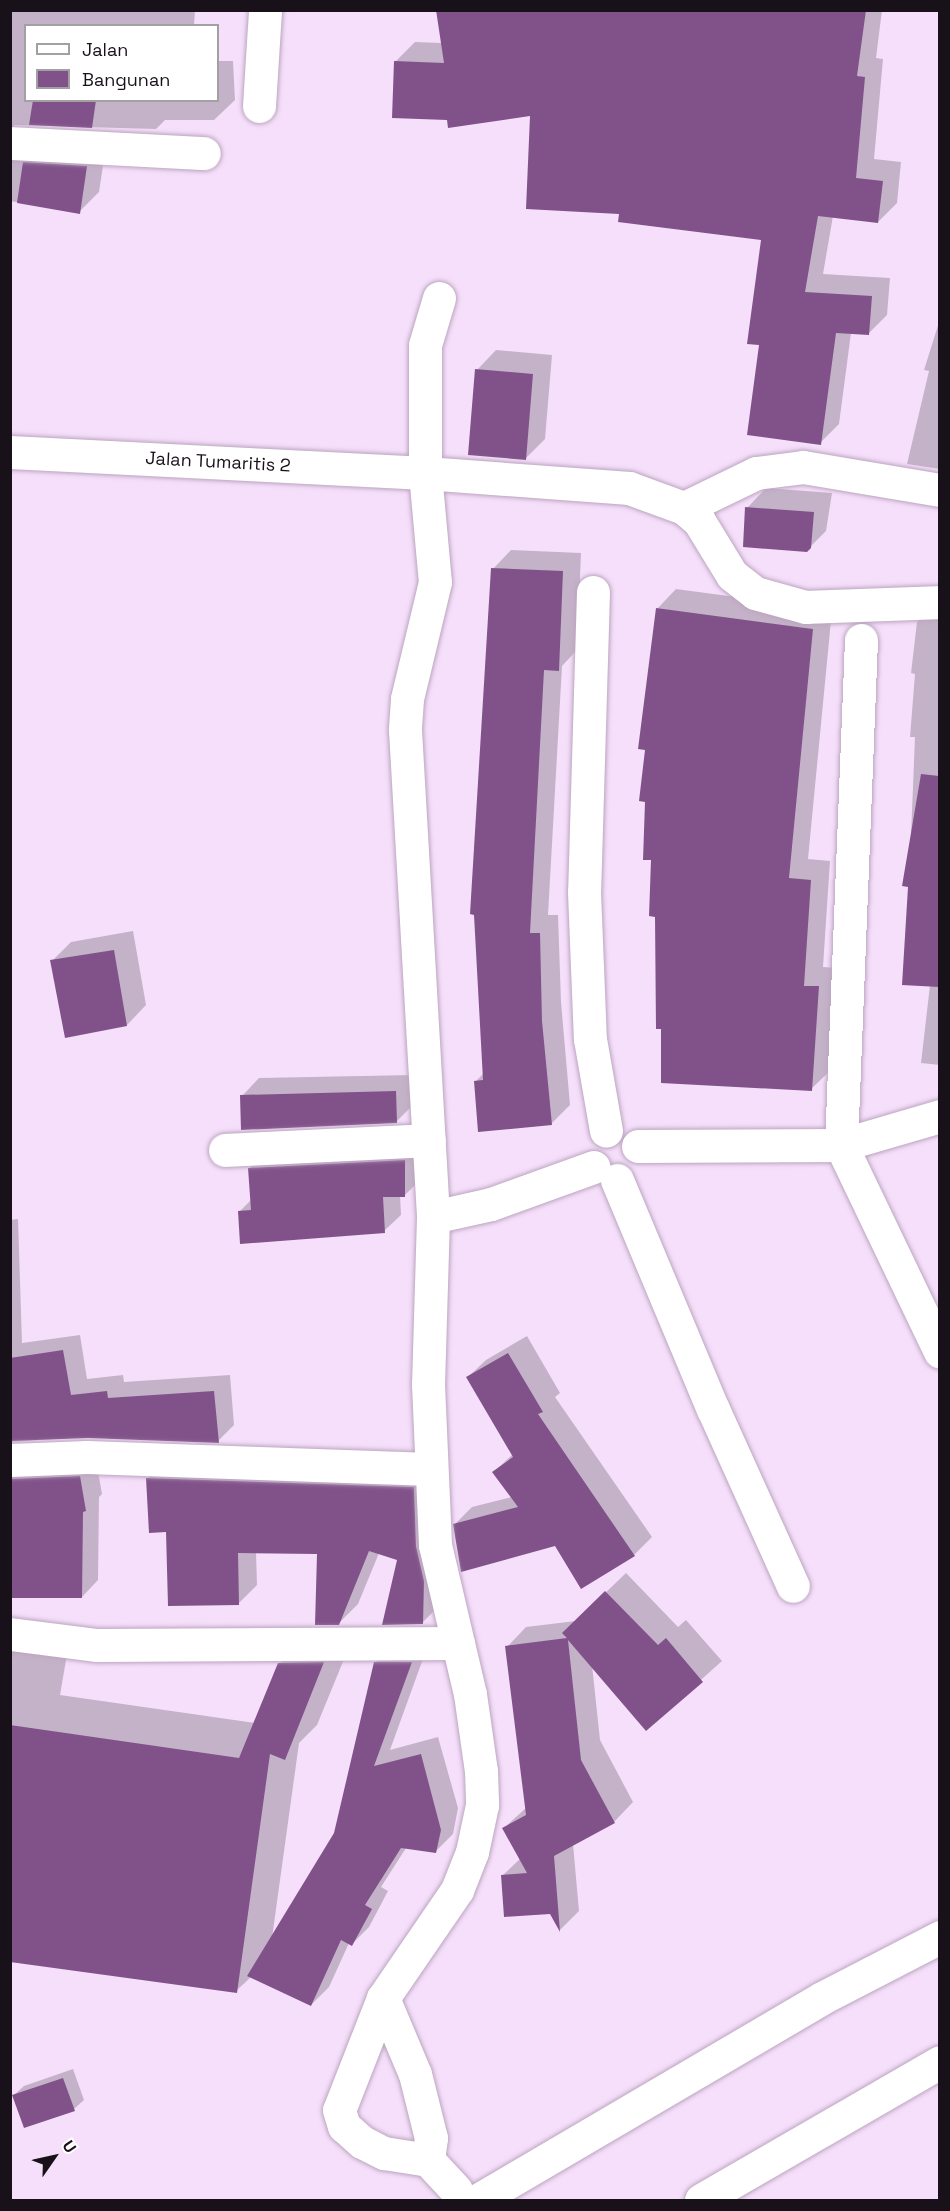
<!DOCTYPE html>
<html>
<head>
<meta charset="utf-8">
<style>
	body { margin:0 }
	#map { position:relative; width:950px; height:2211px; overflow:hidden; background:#f6dffb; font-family:"Space Grotesk",sans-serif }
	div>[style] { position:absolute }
	.shadow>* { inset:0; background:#0003 }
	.building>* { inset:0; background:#81528a }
	.roads { filter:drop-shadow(0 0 2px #bba5bf) drop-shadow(0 0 2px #bba5bf) }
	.minor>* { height:33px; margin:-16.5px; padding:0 16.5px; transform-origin:16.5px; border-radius:16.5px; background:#fff }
	.highway>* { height:33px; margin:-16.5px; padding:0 16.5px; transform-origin:16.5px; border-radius:16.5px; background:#fff }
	span { translate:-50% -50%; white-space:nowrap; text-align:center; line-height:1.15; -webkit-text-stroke:6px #fff; paint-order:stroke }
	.street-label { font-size:18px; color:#19111a }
	.frame { position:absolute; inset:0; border:12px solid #19111a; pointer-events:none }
	.legend { position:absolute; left:24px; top:24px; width:195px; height:78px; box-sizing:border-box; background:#fff; border:2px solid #a3a0a3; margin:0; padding:8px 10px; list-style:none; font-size:18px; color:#19111a }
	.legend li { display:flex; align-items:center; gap:12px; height:30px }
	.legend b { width:30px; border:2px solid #a3a0a3 }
	.north { position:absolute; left:24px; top:2127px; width:60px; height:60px; -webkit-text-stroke:4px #fff; paint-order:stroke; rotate:56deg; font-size:16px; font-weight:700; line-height:24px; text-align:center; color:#19111a }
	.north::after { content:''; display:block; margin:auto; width:21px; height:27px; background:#19111a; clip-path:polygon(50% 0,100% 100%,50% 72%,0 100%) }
</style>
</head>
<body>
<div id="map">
	<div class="shadow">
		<i style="clip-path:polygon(10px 10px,195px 10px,194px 26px,26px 26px,26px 100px,218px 100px,218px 61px,233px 61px,235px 100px,214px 120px,165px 120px,156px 129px,13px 125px,21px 139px,106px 146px,99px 192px,79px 212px,10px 201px)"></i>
		<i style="clip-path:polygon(537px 10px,448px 118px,395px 62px,415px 42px,442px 43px)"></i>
		<i style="clip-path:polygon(579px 10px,882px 10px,876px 58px,883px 59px,874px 159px,901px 162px,897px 203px,878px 222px,833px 216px,823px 274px,890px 278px,887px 315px,868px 334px,851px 333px,839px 424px,820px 443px,761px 344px,762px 239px,620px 213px)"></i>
		<i style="clip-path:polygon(940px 319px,940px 469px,907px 464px,929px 371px,924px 370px)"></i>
		<i style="clip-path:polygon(496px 350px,552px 355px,545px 439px,525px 459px,477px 370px)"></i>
		<i style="clip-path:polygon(766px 488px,832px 493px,826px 531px,807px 550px,747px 508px)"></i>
		<i style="clip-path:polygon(511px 550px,581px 553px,577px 650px,562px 666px,548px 915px,558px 915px,561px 1002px,570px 1105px,551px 1124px,476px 1081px,484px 1073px,493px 569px)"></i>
		<i style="clip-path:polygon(676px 589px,832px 610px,808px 859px,830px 861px,823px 967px,838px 968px,831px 1070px,811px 1089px,663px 1027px,646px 749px,657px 609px)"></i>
		<i style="clip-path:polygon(933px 606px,940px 606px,940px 1065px,921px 1063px,930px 985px,909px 885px,915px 737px,910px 737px,915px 674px,911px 673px,917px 622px)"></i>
		<i style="clip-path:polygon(133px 931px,146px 1005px,127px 1025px,52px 961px,71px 942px)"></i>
		<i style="clip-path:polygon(413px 1075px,414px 1104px,397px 1121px,242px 1096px,259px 1078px)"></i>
		<i style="clip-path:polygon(420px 1144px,421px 1179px,405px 1195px,400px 1195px,401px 1215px,384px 1231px,239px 1212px,252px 1199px,250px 1168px,266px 1152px)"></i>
		<i style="clip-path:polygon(18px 1219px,22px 1343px,80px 1335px,87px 1379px,123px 1375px,124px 1382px,230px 1375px,234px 1425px,218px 1441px,86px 1437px,10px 1442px,10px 1220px)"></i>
		<i style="clip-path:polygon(527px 1336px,560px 1393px,555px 1397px,652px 1537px,634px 1555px,454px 1525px,472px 1507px,512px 1497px,494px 1472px,513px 1454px,468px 1377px,486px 1360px)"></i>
		<i style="clip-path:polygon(10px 1449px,96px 1460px,102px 1494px,99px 1497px,98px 1580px,82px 1597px,10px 1595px)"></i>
		<i style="clip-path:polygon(167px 1460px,432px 1469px,441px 1604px,422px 1623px,399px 1559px,379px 1553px,358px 1604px,339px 1623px,318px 1553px,256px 1552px,257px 1585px,238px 1604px,167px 1531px,148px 1478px)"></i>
		<i style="clip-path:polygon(626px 1573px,678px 1627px,686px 1620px,722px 1661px,646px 1729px,592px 1665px,600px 1740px,633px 1802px,614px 1822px,573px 1844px,579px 1911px,560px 1930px,551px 1913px,503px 1875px,521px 1858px,504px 1828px,527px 1807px,507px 1647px,526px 1627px,576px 1621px)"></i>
		<i style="clip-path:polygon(356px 1630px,317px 1725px,299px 1743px,272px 1938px,335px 1834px,375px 1663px,393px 1645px,428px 1645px,390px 1750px,438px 1737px,458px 1808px,453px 1834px,435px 1852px,406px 1848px,381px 1887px,388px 1891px,369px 1927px,352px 1944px,349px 1943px,329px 1987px,311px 2005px,251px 1977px,236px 1991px,10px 1961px,10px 1639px,70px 1637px,60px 1695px,255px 1723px,279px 1664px,312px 1631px)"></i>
		<i style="clip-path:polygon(73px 2069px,84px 2100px,74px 2109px,14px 2095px,24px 2086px)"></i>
	</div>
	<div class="building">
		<i style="clip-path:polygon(436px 10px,866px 10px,857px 76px,865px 77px,856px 178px,883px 181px,878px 223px,818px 216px,805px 292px,872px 296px,869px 335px,836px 333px,821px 445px,747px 435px,759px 345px,747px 344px,761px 240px,618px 222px,619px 214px,526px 209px,530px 116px,448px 128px,447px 120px,392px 118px,394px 61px,444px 63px)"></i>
		<i style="clip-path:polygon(33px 100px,96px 100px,92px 128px,29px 125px)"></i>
		<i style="clip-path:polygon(23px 162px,87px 166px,80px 214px,17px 203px)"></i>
		<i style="clip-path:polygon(475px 369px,533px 374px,526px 460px,468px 455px)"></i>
		<i style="clip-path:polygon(745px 507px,814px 512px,811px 548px,807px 552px,743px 547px)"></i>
		<i style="clip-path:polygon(491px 568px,563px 571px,559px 671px,544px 670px,530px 933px,540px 933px,542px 1021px,552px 1125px,478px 1132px,474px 1081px,483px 1080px,474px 915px,470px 914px)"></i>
		<i style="clip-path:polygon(656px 608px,813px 629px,789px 878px,811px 880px,804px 986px,819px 986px,812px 1091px,661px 1083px,661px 1029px,656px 1029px,655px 917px,649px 916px,651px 860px,643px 860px,645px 802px,639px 801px,645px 750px,638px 749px)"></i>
		<i style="clip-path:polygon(921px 774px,939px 776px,939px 987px,902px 985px,908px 887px,902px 886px)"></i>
		<i style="clip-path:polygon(114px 950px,127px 1026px,65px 1038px,50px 960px)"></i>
		<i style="clip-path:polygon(396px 1091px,397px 1123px,241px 1130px,240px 1095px)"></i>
		<i style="clip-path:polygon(405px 1160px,405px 1197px,383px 1197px,385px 1233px,240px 1244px,238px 1211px,251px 1210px,248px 1168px)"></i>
		<i style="clip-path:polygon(63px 1350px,71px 1395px,107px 1391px,108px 1398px,214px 1391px,219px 1443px,88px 1438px,10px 1441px,10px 1358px)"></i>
		<i style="clip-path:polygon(508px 1353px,543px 1412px,538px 1414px,635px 1556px,581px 1589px,555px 1546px,461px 1572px,453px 1524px,518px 1507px,492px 1472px,513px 1457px,466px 1377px)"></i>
		<i style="clip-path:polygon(80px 1476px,86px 1511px,83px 1512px,82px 1598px,10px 1598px,10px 1479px)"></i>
		<i style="clip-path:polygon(146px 1478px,414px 1487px,416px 1546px,424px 1581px,423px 1624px,382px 1625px,397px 1560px,369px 1551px,339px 1625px,315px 1625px,317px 1554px,238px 1553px,239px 1605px,168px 1606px,166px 1532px,149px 1533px)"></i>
		<i style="clip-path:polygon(605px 1591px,658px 1645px,666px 1638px,703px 1682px,646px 1731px,568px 1640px,581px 1760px,615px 1823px,554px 1856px,560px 1932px,550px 1914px,504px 1917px,501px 1875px,527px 1873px,502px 1828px,526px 1815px,505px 1646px,567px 1638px,562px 1633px)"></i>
		<i style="clip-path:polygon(324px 1662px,285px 1760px,270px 1754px,237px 1993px,10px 1962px,10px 1725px,239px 1758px,278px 1663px)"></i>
		<i style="clip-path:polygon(374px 1662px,412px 1662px,374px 1766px,421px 1754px,441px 1830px,436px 1853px,401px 1848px,365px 1905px,372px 1909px,352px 1946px,341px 1940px,311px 2006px,247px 1976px,334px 1833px)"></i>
		<i style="clip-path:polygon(63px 2078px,75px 2111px,24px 2128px,12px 2095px)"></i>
	</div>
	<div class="roads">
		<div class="minor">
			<i style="left:259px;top:106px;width:96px;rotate:-86.4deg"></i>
			<i style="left:10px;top:143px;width:194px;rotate:3deg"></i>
			<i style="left:439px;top:298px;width:49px;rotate:106.6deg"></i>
			<i style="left:425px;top:345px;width:128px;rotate:90deg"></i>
			<i style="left:425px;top:473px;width:109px;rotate:84.8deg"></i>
			<i style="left:435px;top:582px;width:120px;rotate:103.5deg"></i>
			<i style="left:407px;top:699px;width:31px;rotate:94deg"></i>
			<i style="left:405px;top:730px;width:488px;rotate:86.7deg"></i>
			<i style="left:433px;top:1217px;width:167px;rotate:91.7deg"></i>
			<i style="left:428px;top:1384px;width:161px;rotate:87.5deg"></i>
			<i style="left:435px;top:1545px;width:153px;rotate:76.8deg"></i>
			<i style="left:470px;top:1694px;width:78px;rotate:81.9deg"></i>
			<i style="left:481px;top:1771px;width:34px;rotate:88deg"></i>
			<i style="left:482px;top:1805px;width:48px;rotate:102deg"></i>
			<i style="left:472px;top:1852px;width:41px;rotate:111.5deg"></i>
			<i style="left:457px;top:1890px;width:131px;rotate:124.4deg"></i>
			<i style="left:383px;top:1998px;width:120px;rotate:111.4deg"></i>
			<i style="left:339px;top:2110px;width:17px;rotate:73deg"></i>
			<i style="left:344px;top:2126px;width:24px;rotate:42deg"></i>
			<i style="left:362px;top:2142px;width:25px;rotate:27deg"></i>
			<i style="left:384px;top:2153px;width:45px;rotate:9deg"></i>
			<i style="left:428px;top:2160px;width:41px;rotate:47deg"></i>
			<i style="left:10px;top:452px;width:416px;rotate:2.9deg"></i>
			<i style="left:425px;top:473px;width:205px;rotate:4.2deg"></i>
			<i style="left:629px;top:488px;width:59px;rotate:20deg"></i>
			<i style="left:684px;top:508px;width:20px;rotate:41deg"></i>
			<i style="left:699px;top:521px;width:63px;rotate:58.6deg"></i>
			<i style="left:732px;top:575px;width:29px;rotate:38deg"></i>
			<i style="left:755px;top:593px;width:53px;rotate:15.4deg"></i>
			<i style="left:806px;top:607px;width:134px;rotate:-2.1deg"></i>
			<i style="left:684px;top:508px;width:80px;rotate:-25.9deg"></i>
			<i style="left:756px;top:473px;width:47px;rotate:-7.3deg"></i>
			<i style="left:803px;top:467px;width:139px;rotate:9.5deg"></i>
			<i style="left:593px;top:592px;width:300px;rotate:91.7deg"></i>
			<i style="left:584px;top:892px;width:147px;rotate:87.7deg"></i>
			<i style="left:590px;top:1039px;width:93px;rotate:80.1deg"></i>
			<i style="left:861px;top:640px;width:505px;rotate:92.27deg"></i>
			<i style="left:841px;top:1145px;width:229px;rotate:64.4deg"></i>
			<i style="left:638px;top:1146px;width:203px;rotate:-0.3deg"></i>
			<i style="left:841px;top:1145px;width:103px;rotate:-16.3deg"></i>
			<i style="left:225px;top:1150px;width:204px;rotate:-2.8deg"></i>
			<i style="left:617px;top:1180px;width:248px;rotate:67.3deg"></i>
			<i style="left:713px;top:1409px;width:194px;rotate:65.7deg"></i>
			<i style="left:433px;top:1217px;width:59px;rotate:-12.6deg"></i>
			<i style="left:491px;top:1204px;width:109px;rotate:-19.9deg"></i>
			<i style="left:10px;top:1460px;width:77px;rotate:-2.2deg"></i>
			<i style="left:87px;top:1457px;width:344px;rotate:2deg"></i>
			<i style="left:10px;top:1634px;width:88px;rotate:7.2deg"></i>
			<i style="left:97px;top:1645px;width:361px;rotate:-0.3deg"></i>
			<i style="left:383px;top:1998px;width:82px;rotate:67.2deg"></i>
			<i style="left:415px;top:2074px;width:66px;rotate:76deg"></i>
			<i style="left:431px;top:2138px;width:22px;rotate:98deg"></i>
		</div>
		<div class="highway">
			<i style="left:478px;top:2200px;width:399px;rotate:-30.4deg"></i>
			<i style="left:822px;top:1998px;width:133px;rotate:-27.3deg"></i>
			<i style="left:701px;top:2200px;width:276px;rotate:-30deg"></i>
		</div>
	</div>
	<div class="street-label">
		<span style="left:218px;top:462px;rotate:3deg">Jalan Tumaritis 2</span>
	</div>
	<div class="frame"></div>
	<ul class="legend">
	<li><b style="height:8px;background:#fff"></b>Jalan</li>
	<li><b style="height:16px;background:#81528a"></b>Bangunan</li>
	</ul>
	<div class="north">U</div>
</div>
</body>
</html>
